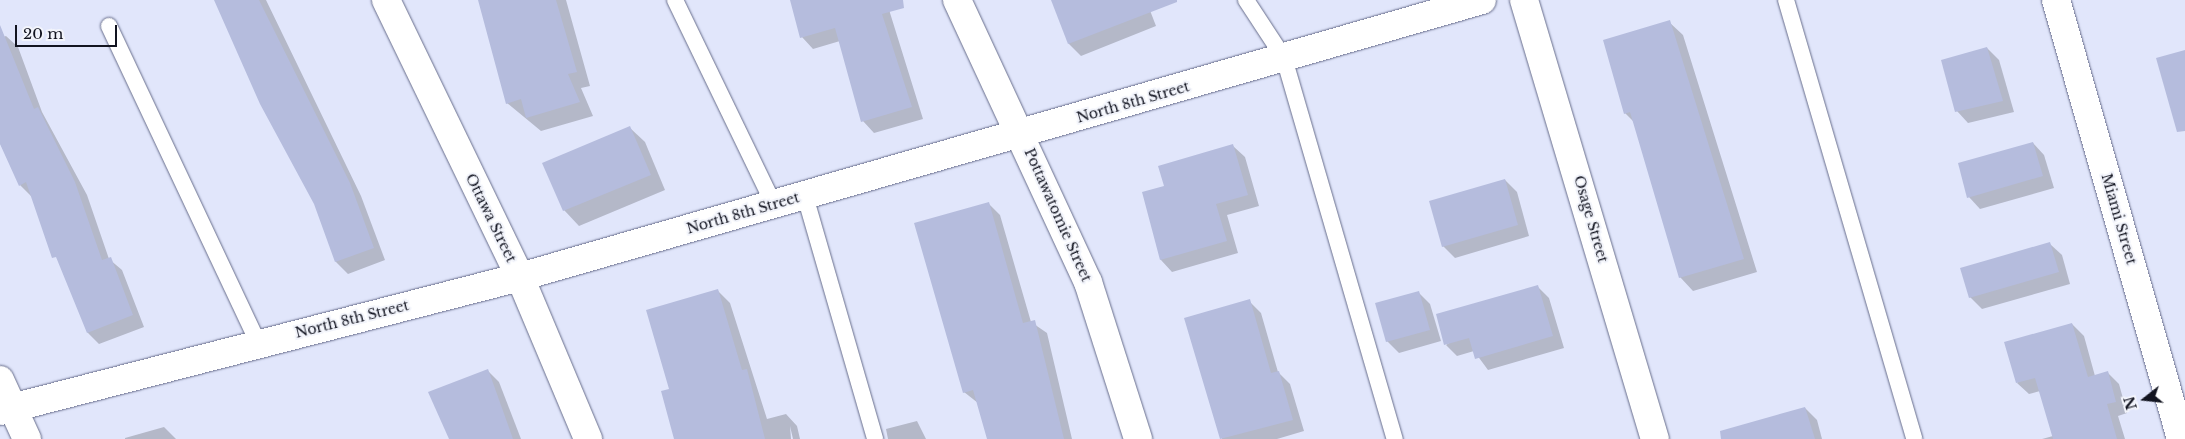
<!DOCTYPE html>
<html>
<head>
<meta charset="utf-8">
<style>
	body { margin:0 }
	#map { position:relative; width:2185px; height:439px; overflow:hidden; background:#e1e6fb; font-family:"Libre Baskerville",serif }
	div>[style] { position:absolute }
	.shadow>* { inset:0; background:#0003 }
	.building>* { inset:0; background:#b5bcdd }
	.roads { filter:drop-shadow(0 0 1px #676d8b) drop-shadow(0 0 1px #676d8b) }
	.service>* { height:16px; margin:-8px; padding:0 8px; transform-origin:8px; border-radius:8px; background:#fff }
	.minor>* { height:28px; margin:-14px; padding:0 14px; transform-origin:14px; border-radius:14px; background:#fff }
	span { translate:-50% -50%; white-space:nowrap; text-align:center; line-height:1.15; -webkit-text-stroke:4px #f2f4fb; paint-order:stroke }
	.street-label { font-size:14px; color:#121420 }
	.north { position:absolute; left:2120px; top:374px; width:50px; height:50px; -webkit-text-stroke:4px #f2f4fb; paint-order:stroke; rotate:254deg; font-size:14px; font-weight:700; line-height:20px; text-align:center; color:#121420 }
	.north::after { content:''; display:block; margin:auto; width:18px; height:22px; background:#121420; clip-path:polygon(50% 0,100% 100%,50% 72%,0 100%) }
	.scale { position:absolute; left:15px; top:25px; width:102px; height:22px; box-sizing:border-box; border:2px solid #121420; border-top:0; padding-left:6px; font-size:15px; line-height:18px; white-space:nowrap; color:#121420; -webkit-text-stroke:4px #f2f4fb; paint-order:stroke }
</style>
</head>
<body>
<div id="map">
	<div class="shadow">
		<i style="clip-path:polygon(216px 0,266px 0,361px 196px,385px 260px,348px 274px,336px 262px,315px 204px)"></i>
		<i style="clip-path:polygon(479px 0,566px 0,590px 86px,581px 88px,593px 116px,541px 131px,507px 103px)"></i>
		<i style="clip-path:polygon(791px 0,886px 0,923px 119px,874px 133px,863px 121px,840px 41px,813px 49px,802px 37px)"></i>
		<i style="clip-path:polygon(1057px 0,1146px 0,1156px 26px,1081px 56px,1069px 44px,1053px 2px)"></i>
		<i style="clip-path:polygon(1669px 22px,1683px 35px,1757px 272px,1693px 291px,1680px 277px,1634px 122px,1625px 113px)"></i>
		<i style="clip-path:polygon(6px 36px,18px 47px,42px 112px,87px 195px,109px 259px,122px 270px,144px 327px,99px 344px,88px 333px,32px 197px,20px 185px,0 143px,0 38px)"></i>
		<i style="clip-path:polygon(1987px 48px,1999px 60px,2014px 112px,1968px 123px,1957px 111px)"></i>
		<i style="clip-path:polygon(629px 127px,645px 142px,665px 190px,579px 226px,564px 210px)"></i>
		<i style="clip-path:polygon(2033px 143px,2044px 155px,2054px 188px,1980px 209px,1969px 197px)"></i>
		<i style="clip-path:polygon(1233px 146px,1245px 157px,1259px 206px,1227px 215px,1238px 253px,1172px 272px,1161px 260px,1144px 193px,1165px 187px)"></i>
		<i style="clip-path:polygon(1505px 180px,1517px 192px,1529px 236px,1455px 258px,1443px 246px)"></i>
		<i style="clip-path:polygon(988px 203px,1000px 215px,1031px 322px,1047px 333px,1072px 439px,988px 439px,978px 403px,964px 392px)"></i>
		<i style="clip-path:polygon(2050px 244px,2062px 255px,2070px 284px,1982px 309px,1970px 297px)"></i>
		<i style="clip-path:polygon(1537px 286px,1549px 298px,1564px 348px,1488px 370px,1474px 351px,1457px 356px,1446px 345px)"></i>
		<i style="clip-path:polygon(718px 291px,730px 303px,767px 419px,786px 414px,797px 426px,800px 439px,793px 439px,790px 426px,791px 439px,682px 439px)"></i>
		<i style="clip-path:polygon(1418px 292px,1430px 304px,1441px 341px,1399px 353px,1387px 341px)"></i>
		<i style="clip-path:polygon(1249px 301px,1261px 313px,1278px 372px,1290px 384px,1304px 431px,1277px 439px,1222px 439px,1186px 319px)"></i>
		<i style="clip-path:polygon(2072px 324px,2084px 336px,2095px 376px,2107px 372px,2119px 384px,2127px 413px,2118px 416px,2125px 439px,2042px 439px,2053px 436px,2040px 391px,2029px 394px,2017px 383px)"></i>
		<i style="clip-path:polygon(487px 370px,499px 382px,521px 439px,451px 439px)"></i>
		<i style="clip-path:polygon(1805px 408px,1817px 420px,1822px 439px,1762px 439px)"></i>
		<i style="clip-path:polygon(917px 421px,926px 439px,888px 439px,886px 429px)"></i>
		<i style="clip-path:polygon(164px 427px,176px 439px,125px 439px,125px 438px)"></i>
	</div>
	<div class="building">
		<i style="clip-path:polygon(214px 0,259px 0,350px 183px,374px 248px,335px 262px,314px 204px,260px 104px)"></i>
		<i style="clip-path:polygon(478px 0,556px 0,577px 72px,568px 74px,580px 102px,526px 118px,521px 99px,506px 104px)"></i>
		<i style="clip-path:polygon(790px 0,903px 0,904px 8px,882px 14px,912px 107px,861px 122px,835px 28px,800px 38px)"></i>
		<i style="clip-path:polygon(1051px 0,1177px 0,1177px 2px,1068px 44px)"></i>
		<i style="clip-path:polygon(1670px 20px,1744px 259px,1679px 278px,1630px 112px,1624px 114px,1603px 40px)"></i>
		<i style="clip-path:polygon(0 25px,34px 109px,38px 107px,75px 182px,102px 260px,111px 257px,133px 315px,87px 333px,56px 257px,52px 258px,26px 182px,19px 186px,0 144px)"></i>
		<i style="clip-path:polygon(1987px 47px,2003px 101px,1955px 112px,1941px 60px)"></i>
		<i style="clip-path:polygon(2185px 50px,2185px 131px,2177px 132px,2156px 58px)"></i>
		<i style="clip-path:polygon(630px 126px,651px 175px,563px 211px,542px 163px)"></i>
		<i style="clip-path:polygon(2033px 142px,2043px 176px,1967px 198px,1958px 163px)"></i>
		<i style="clip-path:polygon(1233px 144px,1248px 195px,1216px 204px,1227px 241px,1160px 260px,1142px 192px,1164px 186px,1158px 166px)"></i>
		<i style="clip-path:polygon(1505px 179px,1518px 225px,1442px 247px,1429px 201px)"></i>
		<i style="clip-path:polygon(989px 202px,1023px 323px,1035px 320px,1064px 439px,987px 439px,973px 390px,963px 393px,914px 223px)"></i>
		<i style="clip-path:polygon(2050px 242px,2059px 272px,1969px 298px,1960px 268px)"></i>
		<i style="clip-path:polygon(1538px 285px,1553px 336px,1475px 359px,1469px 338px,1444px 345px,1436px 314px)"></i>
		<i style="clip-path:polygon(718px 289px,742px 370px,747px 369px,765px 439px,674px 439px,661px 391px,669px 389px,646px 310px)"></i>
		<i style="clip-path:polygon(1419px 291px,1430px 330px,1386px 342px,1375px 303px)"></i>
		<i style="clip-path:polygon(1250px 299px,1271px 373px,1279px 371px,1293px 420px,1220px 439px,1184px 318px)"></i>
		<i style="clip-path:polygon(2072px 323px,2088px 377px,2108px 371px,2116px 402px,2107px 404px,2117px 439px,2053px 439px,2035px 378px,2016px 383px,2004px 342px)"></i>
		<i style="clip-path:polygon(488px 369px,513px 439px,449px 439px,428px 392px)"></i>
		<i style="clip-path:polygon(1805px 407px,1815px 439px,1721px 439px,1720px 431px)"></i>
	</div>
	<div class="roads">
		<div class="service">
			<i style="left:675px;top:0;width:228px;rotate:64.2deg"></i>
			<i style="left:1246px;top:0;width:69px;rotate:56.8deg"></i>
			<i style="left:1284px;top:58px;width:397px;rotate:73.8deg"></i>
			<i style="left:1786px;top:0;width:457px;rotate:73.7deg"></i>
			<i style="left:109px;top:26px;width:350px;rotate:64.8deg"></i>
			<i style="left:805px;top:196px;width:253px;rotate:73.9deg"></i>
		</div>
		<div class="minor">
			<i style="left:386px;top:0;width:308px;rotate:64.2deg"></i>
			<i style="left:520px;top:277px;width:176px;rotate:67.2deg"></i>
			<i style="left:957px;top:0;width:311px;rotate:65.1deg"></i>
			<i style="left:1088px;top:282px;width:165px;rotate:72.3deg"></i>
			<i style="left:1524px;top:0;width:458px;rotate:73.4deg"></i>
			<i style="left:2056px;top:0;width:456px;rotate:74.1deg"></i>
			<i style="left:0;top:380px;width:65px;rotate:65.4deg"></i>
			<i style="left:0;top:411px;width:537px;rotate:-14.45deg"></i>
			<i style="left:520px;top:277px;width:1001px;rotate:-16.06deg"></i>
		</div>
	</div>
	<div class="street-label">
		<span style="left:1133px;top:102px;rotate:-16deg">North 8th Street</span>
		<span style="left:743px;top:213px;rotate:-16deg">North 8th Street</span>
		<span style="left:1058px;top:215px;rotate:66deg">Pottawatomie Street</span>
		<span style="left:491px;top:218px;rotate:64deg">Ottawa Street</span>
		<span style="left:1591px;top:219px;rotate:74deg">Osage Street</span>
		<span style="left:2119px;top:219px;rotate:74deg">Miami Street</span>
		<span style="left:352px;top:319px;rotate:-14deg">North 8th Street</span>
	</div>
	<div class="north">N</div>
	<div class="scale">20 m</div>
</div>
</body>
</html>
